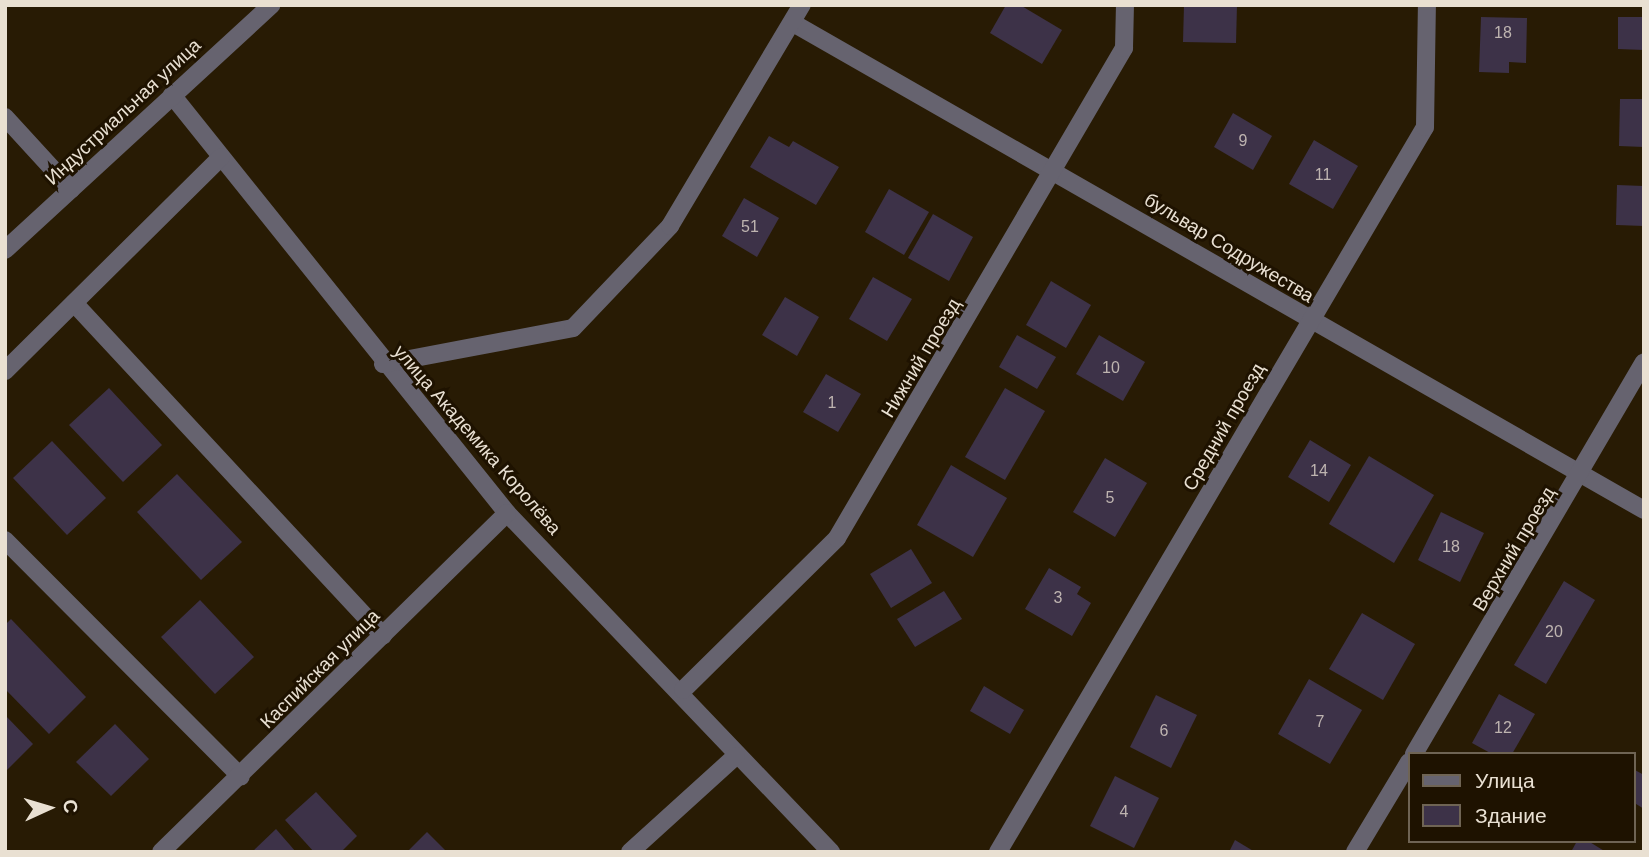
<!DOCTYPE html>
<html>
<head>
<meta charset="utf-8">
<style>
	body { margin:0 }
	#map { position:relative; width:1649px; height:857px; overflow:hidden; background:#281b04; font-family:Arial,sans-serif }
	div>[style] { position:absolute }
	.building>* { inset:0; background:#3d3248 }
	.minor>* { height:18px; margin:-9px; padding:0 9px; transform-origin:9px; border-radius:9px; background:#66636f }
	span { translate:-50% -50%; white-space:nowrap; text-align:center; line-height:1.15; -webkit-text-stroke:6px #1e1200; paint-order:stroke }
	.number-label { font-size:16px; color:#beb4b0 }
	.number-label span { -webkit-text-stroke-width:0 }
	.street-label { font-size:19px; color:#e9e0d2 }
	.frame { position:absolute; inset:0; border:7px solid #e9e0d2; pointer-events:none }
	.legend { position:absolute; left:1408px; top:752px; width:228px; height:91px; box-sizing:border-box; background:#1e1200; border:2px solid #6f6454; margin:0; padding:9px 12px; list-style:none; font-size:21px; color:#e9e0d2 }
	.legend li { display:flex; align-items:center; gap:14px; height:35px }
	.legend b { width:35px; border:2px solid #6f6454 }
	.north { position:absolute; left:14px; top:773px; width:70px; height:70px; -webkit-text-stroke:5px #1e1200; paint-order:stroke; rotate:86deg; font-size:19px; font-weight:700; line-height:28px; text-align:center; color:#e9e0d2 }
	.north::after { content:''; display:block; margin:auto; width:24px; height:32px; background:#e9e0d2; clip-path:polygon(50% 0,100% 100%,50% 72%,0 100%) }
</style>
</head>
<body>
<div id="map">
	<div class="building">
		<i style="clip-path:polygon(1006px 5px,1020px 5px,1062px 30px,1042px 64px,990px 33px)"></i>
		<i style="clip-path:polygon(1184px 5px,1237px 5px,1236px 43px,1183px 42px)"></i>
		<i style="clip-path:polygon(1481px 17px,1527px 18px,1526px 63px,1509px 62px,1509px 73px,1479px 72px)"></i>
		<i style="clip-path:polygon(1618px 17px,1644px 17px,1644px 50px,1618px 49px)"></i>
		<i style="clip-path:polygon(1620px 99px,1644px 99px,1644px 147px,1619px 146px)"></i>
		<i style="clip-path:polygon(1233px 113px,1272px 136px,1253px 170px,1214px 147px)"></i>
		<i style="clip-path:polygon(769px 136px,789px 147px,793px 141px,839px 167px,816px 205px,750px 167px)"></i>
		<i style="clip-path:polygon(1314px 140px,1358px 166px,1333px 209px,1289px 184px)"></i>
		<i style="clip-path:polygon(1617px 185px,1644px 186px,1644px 226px,1616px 225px)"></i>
		<i style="clip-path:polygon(889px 189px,929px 212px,904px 255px,865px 232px)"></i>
		<i style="clip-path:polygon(744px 198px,779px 218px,757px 257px,722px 236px)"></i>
		<i style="clip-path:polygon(933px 214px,973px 237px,949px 281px,908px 258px)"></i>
		<i style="clip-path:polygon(873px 277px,912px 299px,887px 341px,849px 319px)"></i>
		<i style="clip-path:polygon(1051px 281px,1091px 305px,1066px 348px,1026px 325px)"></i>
		<i style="clip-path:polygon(785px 297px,819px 317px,797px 356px,762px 335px)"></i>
		<i style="clip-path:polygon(1017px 335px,1056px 357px,1037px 389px,999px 367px)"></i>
		<i style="clip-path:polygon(1099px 335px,1145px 362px,1123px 401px,1076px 374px)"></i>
		<i style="clip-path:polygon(826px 374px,861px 394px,838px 432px,803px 412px)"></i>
		<i style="clip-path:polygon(109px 388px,162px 445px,123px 482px,69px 425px)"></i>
		<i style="clip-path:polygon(1005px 388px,1045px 411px,1005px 480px,965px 457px)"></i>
		<i style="clip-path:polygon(1310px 440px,1351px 465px,1329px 502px,1288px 477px)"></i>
		<i style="clip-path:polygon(52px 441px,106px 498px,67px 535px,13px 478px)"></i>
		<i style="clip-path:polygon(1369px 456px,1434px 495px,1394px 563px,1329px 524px)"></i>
		<i style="clip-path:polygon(1105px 458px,1147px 483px,1115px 537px,1073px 512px)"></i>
		<i style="clip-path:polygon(951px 465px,1007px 498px,973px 557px,917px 525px)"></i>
		<i style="clip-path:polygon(177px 474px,242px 542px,201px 580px,137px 512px)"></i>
		<i style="clip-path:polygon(1441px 512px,1484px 533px,1460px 582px,1418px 560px)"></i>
		<i style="clip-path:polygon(911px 549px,932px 583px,891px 608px,870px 574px)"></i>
		<i style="clip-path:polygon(1049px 568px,1081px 587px,1077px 594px,1091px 603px,1072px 636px,1025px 609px)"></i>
		<i style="clip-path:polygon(1564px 581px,1595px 600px,1546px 684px,1514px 665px)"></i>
		<i style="clip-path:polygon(944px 591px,962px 619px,915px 647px,897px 619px)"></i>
		<i style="clip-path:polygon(200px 600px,254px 657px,215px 694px,161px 637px)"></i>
		<i style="clip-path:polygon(1362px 613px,1415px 644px,1383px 700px,1329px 669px)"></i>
		<i style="clip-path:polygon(11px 619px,86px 697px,49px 734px,5px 689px,5px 625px)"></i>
		<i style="clip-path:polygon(1309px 679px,1362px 710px,1330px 764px,1278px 734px)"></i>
		<i style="clip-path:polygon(984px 686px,1024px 710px,1010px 734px,970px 711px)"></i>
		<i style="clip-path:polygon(1499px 694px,1535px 714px,1512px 754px,1492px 754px,1472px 743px)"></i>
		<i style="clip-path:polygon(1156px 695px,1197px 715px,1171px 768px,1130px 747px)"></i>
		<i style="clip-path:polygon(5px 715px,33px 744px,5px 772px)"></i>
		<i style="clip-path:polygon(115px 724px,149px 759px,111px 796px,76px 762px)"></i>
		<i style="clip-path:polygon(1633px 769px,1644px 775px,1644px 809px,1633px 802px)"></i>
		<i style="clip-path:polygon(1115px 776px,1159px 798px,1134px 848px,1090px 826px)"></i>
		<i style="clip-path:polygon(316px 792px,357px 836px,341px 852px,314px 852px,285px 820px)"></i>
		<i style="clip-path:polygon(276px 829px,296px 852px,252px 852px)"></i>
		<i style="clip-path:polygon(427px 832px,447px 852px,407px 852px)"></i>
		<i style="clip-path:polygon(1235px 840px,1255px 852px,1229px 852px)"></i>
		<i style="clip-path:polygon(1577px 841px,1588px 841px,1606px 852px,1571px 852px)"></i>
	</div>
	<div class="minor">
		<i style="left:793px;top:23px;width:980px;rotate:29.78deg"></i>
		<i style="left:172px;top:95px;width:536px;rotate:51.29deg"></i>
		<i style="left:507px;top:513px;width:469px;rotate:46.3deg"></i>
		<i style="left:5px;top:117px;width:98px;rotate:47.5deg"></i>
		<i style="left:5px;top:250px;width:362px;rotate:-42.6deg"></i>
		<i style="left:74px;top:303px;width:454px;rotate:47.1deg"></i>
		<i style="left:383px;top:364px;width:193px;rotate:-10.7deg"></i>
		<i style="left:573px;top:328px;width:141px;rotate:-46.4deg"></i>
		<i style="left:670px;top:226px;width:257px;rotate:-59.2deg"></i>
		<i style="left:5px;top:371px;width:304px;rotate:-44.7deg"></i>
		<i style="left:5px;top:540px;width:334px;rotate:45.1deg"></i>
		<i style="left:683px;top:690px;width:216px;rotate:-44.6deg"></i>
		<i style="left:837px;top:538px;width:568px;rotate:-59.64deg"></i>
		<i style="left:1124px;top:48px;width:43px;rotate:-88.7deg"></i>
		<i style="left:1414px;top:754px;width:454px;rotate:-59.6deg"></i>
		<i style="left:161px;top:852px;width:484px;rotate:-44.4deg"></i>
		<i style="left:630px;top:852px;width:143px;rotate:-42.2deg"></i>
		<i style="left:998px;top:852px;width:841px;rotate:-59.5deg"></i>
		<i style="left:1425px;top:127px;width:122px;rotate:-89.1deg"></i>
		<i style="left:1355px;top:852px;width:105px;rotate:-59deg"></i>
	</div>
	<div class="number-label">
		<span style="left:1503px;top:33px">18</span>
		<span style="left:1243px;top:141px">9</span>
		<span style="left:1323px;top:175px">11</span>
		<span style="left:750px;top:227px">51</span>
		<span style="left:1111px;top:368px">10</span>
		<span style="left:832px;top:403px">1</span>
		<span style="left:1319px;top:471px">14</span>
		<span style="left:1110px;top:498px">5</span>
		<span style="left:1451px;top:547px">18</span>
		<span style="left:1058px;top:598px">3</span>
		<span style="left:1554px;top:632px">20</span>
		<span style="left:1320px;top:722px">7</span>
		<span style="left:1503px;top:728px">12</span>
		<span style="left:1164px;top:731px">6</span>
		<span style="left:1124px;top:812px">4</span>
	</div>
	<div class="street-label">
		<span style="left:123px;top:112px;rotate:-43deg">Индустриальная улица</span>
		<span style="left:1229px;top:248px;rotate:31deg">бульвар Содружества</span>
		<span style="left:921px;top:358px;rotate:-59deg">Нижний проезд</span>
		<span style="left:1224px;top:427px;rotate:-60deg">Средний проезд</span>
		<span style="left:477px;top:440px;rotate:49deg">улица Академика Королёва</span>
		<span style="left:1514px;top:549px;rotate:-59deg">Верхний проезд</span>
		<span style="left:320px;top:669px;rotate:-45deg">Каспийская улица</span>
	</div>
	<div class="frame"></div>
	<ul class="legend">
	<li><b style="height:9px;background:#66636f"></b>Улица</li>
	<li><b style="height:19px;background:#3d3248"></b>Здание</li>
	</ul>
	<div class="north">С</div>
</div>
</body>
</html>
